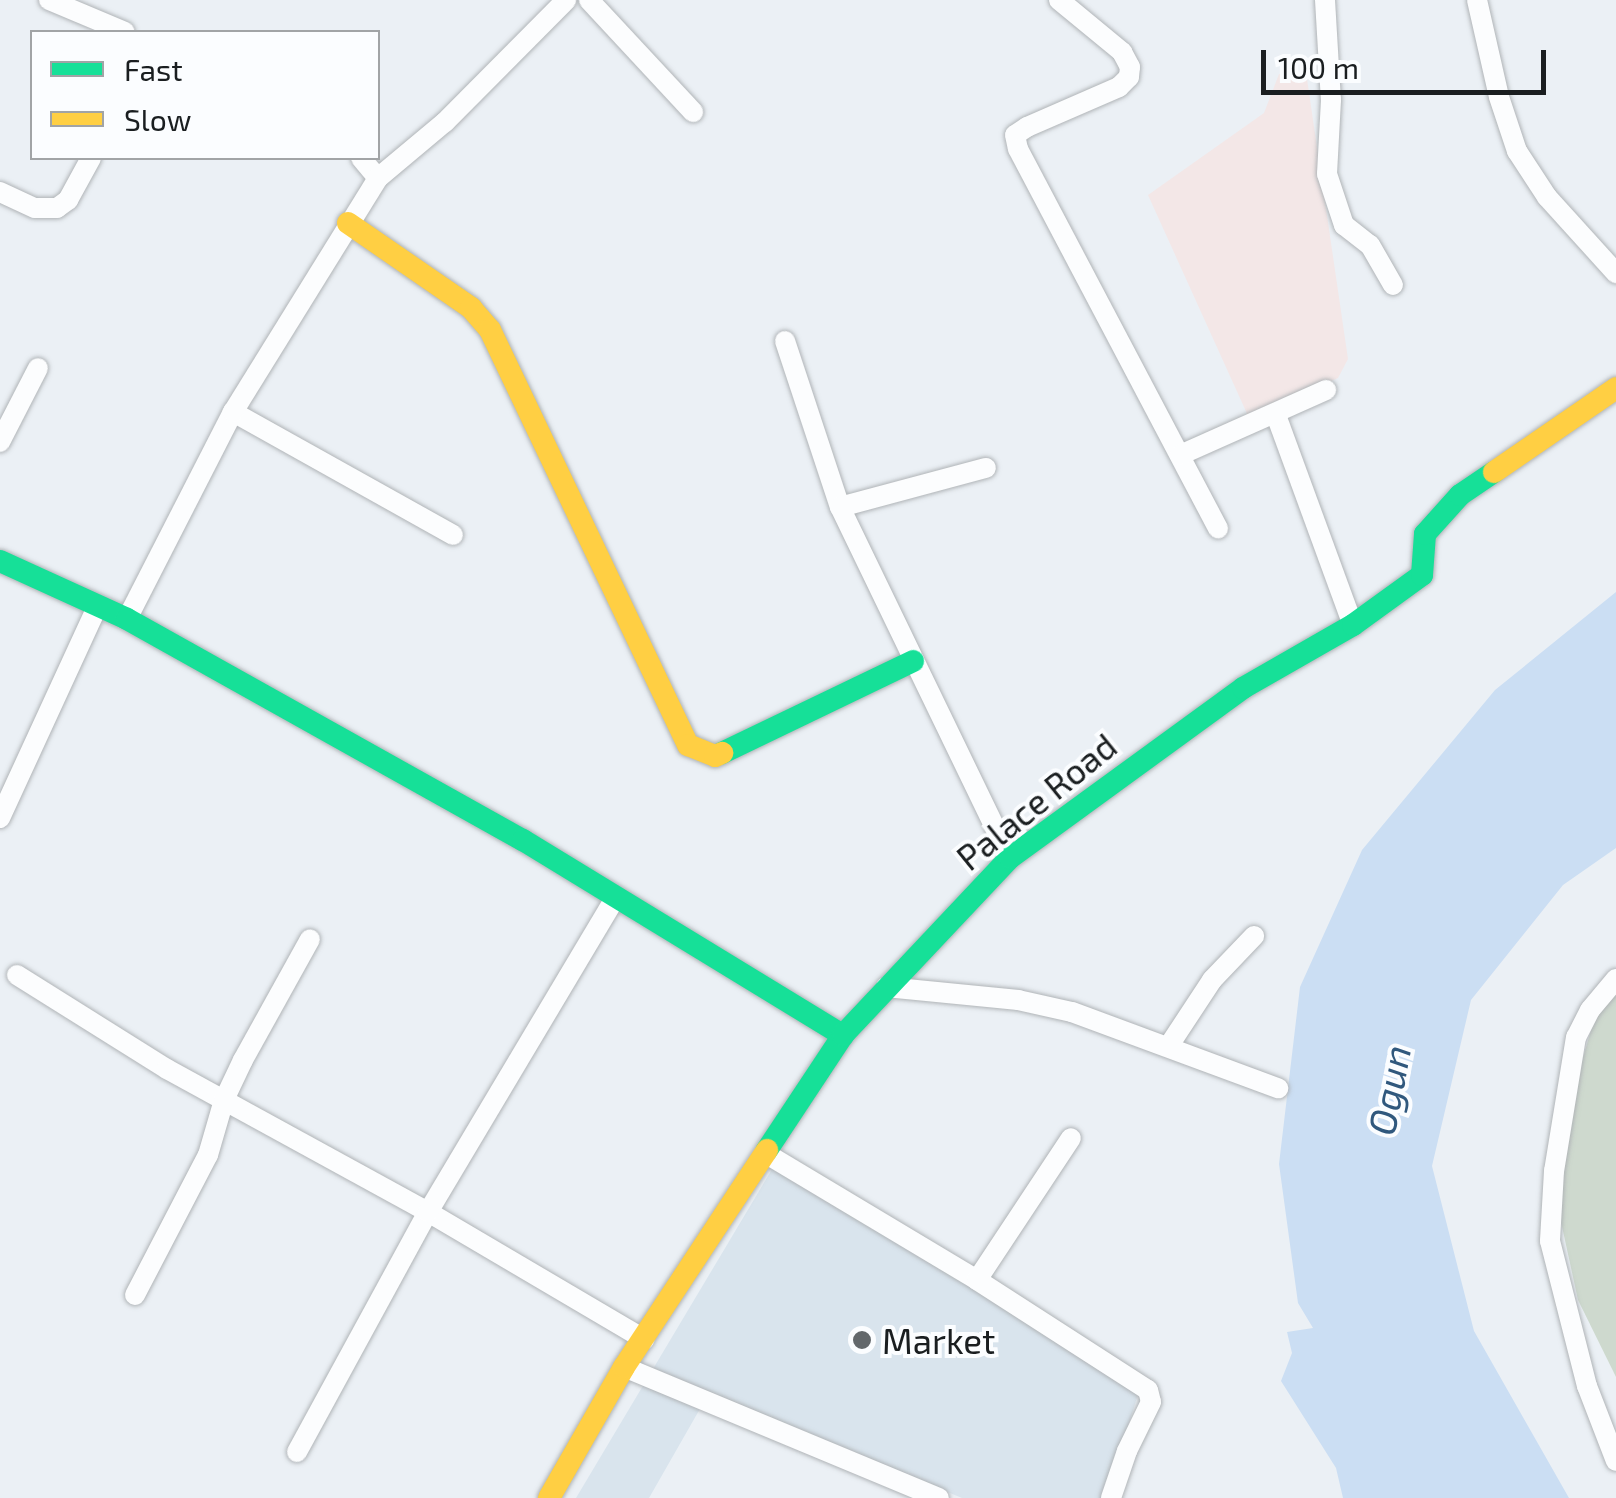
<!DOCTYPE html>
<html>
<head>
<meta charset="utf-8">
<style>
	body { margin:0 }
	#map { position:relative; width:1616px; height:1498px; overflow:hidden; background:#ebf0f5; font-family:"Exo 2",sans-serif }
	div>[style] { position:absolute }
	.built>* { inset:0; background:#d9e4ed }
	.education>* { inset:0; background:#f3e7e7 }
	.green>* { inset:0; background:#ced9ce }
	.water>* { inset:0; background:#cbdef3 }
	.roads { filter:drop-shadow(0 0 2px #b0b4b7) drop-shadow(0 0 2px #b0b4b7) }
	.street>* { height:20px; margin:-10px; padding:0 10px; transform-origin:10px; border-radius:10px; background:#fcfdfe }
	.fast>* { height:22px; margin:-11px; padding:0 11px; transform-origin:11px; border-radius:11px; background:#16e098 }
	.slow>* { height:22px; margin:-11px; padding:0 11px; transform-origin:11px; border-radius:11px; background:#ffcf43 }
	.dots>* { width:28px; height:28px; translate:-50% -50%; box-sizing:border-box; border:5px solid #fbfdff; border-radius:50% }
	span { translate:-50% -50%; white-space:nowrap; text-align:center; line-height:1.15; -webkit-text-stroke:8px #fbfdff; paint-order:stroke }
	.street-label { font-size:35px; color:#1a1e20 }
	.poi-label { font-size:35px; color:#1a1e20 }
	.left { translate:0 -50%; text-align:left }
	.water-label { font-size:38px; color:#30587d; font-style:italic }
	.legend { position:absolute; left:30px; top:30px; width:350px; height:130px; box-sizing:border-box; background:#fbfdff; border:2px solid #a1a4a6; margin:0; padding:12px 18px; list-style:none; font-size:30px; color:#1a1e20 }
	.legend li { display:flex; align-items:center; gap:20px; height:50px }
	.legend b { width:50px; border:2px solid #a1a4a6 }
	.scale { position:absolute; left:1261px; top:50px; width:285px; height:45px; box-sizing:border-box; border:5px solid #1a1e20; border-top:0; padding-left:12px; font-size:30px; line-height:35px; white-space:nowrap; color:#1a1e20; -webkit-text-stroke:8px #fbfdff; paint-order:stroke }
</style>
</head>
<body>
<div id="map">
	<div class="built">
		<i style="clip-path:polygon(774px 1166px,1139px 1391px,1106px 1498px,962px 1498px,709px 1393px,649px 1498px,576px 1498px)"></i>
	</div>
	<div class="education">
		<i style="clip-path:polygon(1306px 72px,1348px 359px,1338px 378px,1249px 418px,1148px 195px,1264px 113px,1279px 74px)"></i>
	</div>
	<div class="green">
		<i style="clip-path:polygon(1616px 994px,1616px 1377px,1578px 1300px,1558px 1208px,1575px 1085px,1596px 1013px)"></i>
	</div>
	<div class="water">
		<i style="clip-path:polygon(1616px 592px,1616px 848px,1563px 885px,1471px 1000px,1432px 1166px,1474px 1331px,1569px 1498px,1343px 1498px,1336px 1468px,1281px 1381px,1292px 1353px,1287px 1332px,1313px 1328px,1298px 1303px,1279px 1164px,1300px 987px,1362px 850px,1495px 690px)"></i>
	</div>
	<div class="roads">
		<div class="street">
			<i style="left:49px;top:0;width:82px;rotate:22.8deg"></i>
			<i style="left:589px;top:0;width:153px;rotate:47.1deg"></i>
			<i style="left:1059px;top:0;width:82px;rotate:39.5deg"></i>
			<i style="left:1122px;top:52px;width:17px;rotate:62deg"></i>
			<i style="left:1130px;top:67px;width:10px;rotate:96deg"></i>
			<i style="left:1129px;top:77px;width:14px;rotate:135deg"></i>
			<i style="left:1119px;top:87px;width:100px;rotate:156.5deg"></i>
			<i style="left:1027px;top:127px;width:14px;rotate:146deg"></i>
			<i style="left:1015px;top:135px;width:14px;rotate:78deg"></i>
			<i style="left:1018px;top:149px;width:429px;rotate:62.2deg"></i>
			<i style="left:1325px;top:0;width:100px;rotate:86.6deg"></i>
			<i style="left:1331px;top:100px;width:74px;rotate:93.1deg"></i>
			<i style="left:1327px;top:174px;width:54px;rotate:71.6deg"></i>
			<i style="left:1344px;top:225px;width:33px;rotate:38deg"></i>
			<i style="left:1370px;top:245px;width:46px;rotate:60.1deg"></i>
			<i style="left:1477px;top:0;width:99px;rotate:77.2deg"></i>
			<i style="left:1499px;top:97px;width:57px;rotate:71.6deg"></i>
			<i style="left:1517px;top:151px;width:55px;rotate:56.9deg"></i>
			<i style="left:1547px;top:197px;width:103px;rotate:47.8deg"></i>
			<i style="left:361px;top:158px;width:26px;rotate:50deg"></i>
			<i style="left:0;top:192px;width:38px;rotate:25deg"></i>
			<i style="left:35px;top:208px;width:22px"></i>
			<i style="left:57px;top:208px;width:14px;rotate:-36deg"></i>
			<i style="left:68px;top:200px;width:48px;rotate:-61.3deg"></i>
			<i style="left:785px;top:341px;width:175px;rotate:71.7deg"></i>
			<i style="left:840px;top:507px;width:390px;rotate:64.2deg"></i>
			<i style="left:233px;top:412px;width:252px;rotate:29.2deg"></i>
			<i style="left:1276px;top:415px;width:224px;rotate:69.9deg"></i>
			<i style="left:0;top:442px;width:83px;rotate:-62.8deg"></i>
			<i style="left:1180px;top:455px;width:160px;rotate:-24deg"></i>
			<i style="left:840px;top:507px;width:151px;rotate:-15deg"></i>
			<i style="left:127px;top:619px;width:233px;rotate:-62.9deg"></i>
			<i style="left:233px;top:412px;width:275px;rotate:-58.2deg"></i>
			<i style="left:378px;top:178px;width:87px;rotate:-39.9deg"></i>
			<i style="left:445px;top:122px;width:172px;rotate:-45.2deg"></i>
			<i style="left:0;top:818px;width:232px;rotate:-65.3deg"></i>
			<i style="left:17px;top:975px;width:177px;rotate:32.1deg"></i>
			<i style="left:167px;top:1069px;width:298px;rotate:28.7deg"></i>
			<i style="left:428px;top:1212px;width:251px;rotate:30.5deg"></i>
			<i style="left:1616px;top:979px;width:40px;rotate:130deg"></i>
			<i style="left:1590px;top:1010px;width:30px;rotate:117deg"></i>
			<i style="left:1576px;top:1037px;width:136px;rotate:99.3deg"></i>
			<i style="left:1554px;top:1171px;width:70px;rotate:93.3deg"></i>
			<i style="left:1550px;top:1241px;width:150px;rotate:75.7deg"></i>
			<i style="left:1587px;top:1386px;width:80px;rotate:68.9deg"></i>
			<i style="left:886px;top:987px;width:133px;rotate:5.6deg"></i>
			<i style="left:1018px;top:1000px;width:55px;rotate:12.5deg"></i>
			<i style="left:1072px;top:1012px;width:220px;rotate:20.3deg"></i>
			<i style="left:1168px;top:1047px;width:80px;rotate:-56.7deg"></i>
			<i style="left:1212px;top:980px;width:61px;rotate:-46.3deg"></i>
			<i style="left:765px;top:1153px;width:247px;rotate:30.9deg"></i>
			<i style="left:977px;top:1280px;width:203px;rotate:32.8deg"></i>
			<i style="left:1148px;top:1390px;width:12px;rotate:76deg"></i>
			<i style="left:1151px;top:1402px;width:55px;rotate:116.1deg"></i>
			<i style="left:1127px;top:1451px;width:50px;rotate:108.8deg"></i>
			<i style="left:977px;top:1280px;width:170px;rotate:-56.5deg"></i>
			<i style="left:135px;top:1295px;width:158px;rotate:-62.5deg"></i>
			<i style="left:208px;top:1155px;width:57px;rotate:-73.8deg"></i>
			<i style="left:224px;top:1100px;width:44px;rotate:-64.6deg"></i>
			<i style="left:243px;top:1060px;width:138px;rotate:-61deg"></i>
			<i style="left:624px;top:1367px;width:341px;rotate:22.6deg"></i>
			<i style="left:297px;top:1452px;width:273px;rotate:-61.4deg"></i>
			<i style="left:428px;top:1212px;width:367px;rotate:-59.2deg"></i>
		</div>
		<div class="fast">
			<i style="left:0;top:561px;width:140px;rotate:24.5deg"></i>
			<i style="left:127px;top:619px;width:453px;rotate:29.2deg"></i>
			<i style="left:523px;top:840px;width:375px;rotate:31.4deg"></i>
			<i style="left:722px;top:753px;width:212px;rotate:-25.7deg"></i>
			<i style="left:767px;top:1150px;width:138px;rotate:-56.5deg"></i>
			<i style="left:843px;top:1035px;width:243px;rotate:-46.7deg"></i>
			<i style="left:1010px;top:858px;width:288px;rotate:-36.1deg"></i>
			<i style="left:1243px;top:688px;width:127px;rotate:-29.8deg"></i>
			<i style="left:1353px;top:625px;width:85px;rotate:-35.9deg"></i>
			<i style="left:1422px;top:575px;width:41px;rotate:-85.8deg"></i>
			<i style="left:1425px;top:534px;width:52px;rotate:-48.1deg"></i>
			<i style="left:1460px;top:495px;width:41px;rotate:-34.1deg"></i>
		</div>
		<div class="slow">
			<i style="left:348px;top:223px;width:150px;rotate:34.6deg"></i>
			<i style="left:471px;top:308px;width:29px;rotate:49deg"></i>
			<i style="left:490px;top:330px;width:460px;rotate:64.5deg"></i>
			<i style="left:688px;top:745px;width:29px;rotate:22deg"></i>
			<i style="left:715px;top:756px;width:8px;rotate:-23deg"></i>
			<i style="left:1494px;top:472px;width:148px;rotate:-34.5deg"></i>
			<i style="left:549px;top:1498px;width:151px;rotate:-60.2deg"></i>
			<i style="left:624px;top:1367px;width:260px;rotate:-56.6deg"></i>
		</div>
	</div>
	<div class="dots">
		<i style="left:862px;top:1340px;background:#63686b"></i>
	</div>
	<div class="street-label">
		<span style="left:1036px;top:801px;rotate:-39deg">Palace Road</span>
	</div>
	<div class="poi-label">
		<span class="left" style="left:882px;top:1340px">Market</span>
	</div>
	<div class="water-label">
		<span style="left:1389px;top:1090px;rotate:-79deg">Ogun</span>
	</div>
	<ul class="legend">
	<li><b style="height:12px;background:#16e098"></b>Fast</li>
	<li><b style="height:12px;background:#ffcf43"></b>Slow</li>
	</ul>
	<div class="scale">100 m</div>
</div>
</body>
</html>
